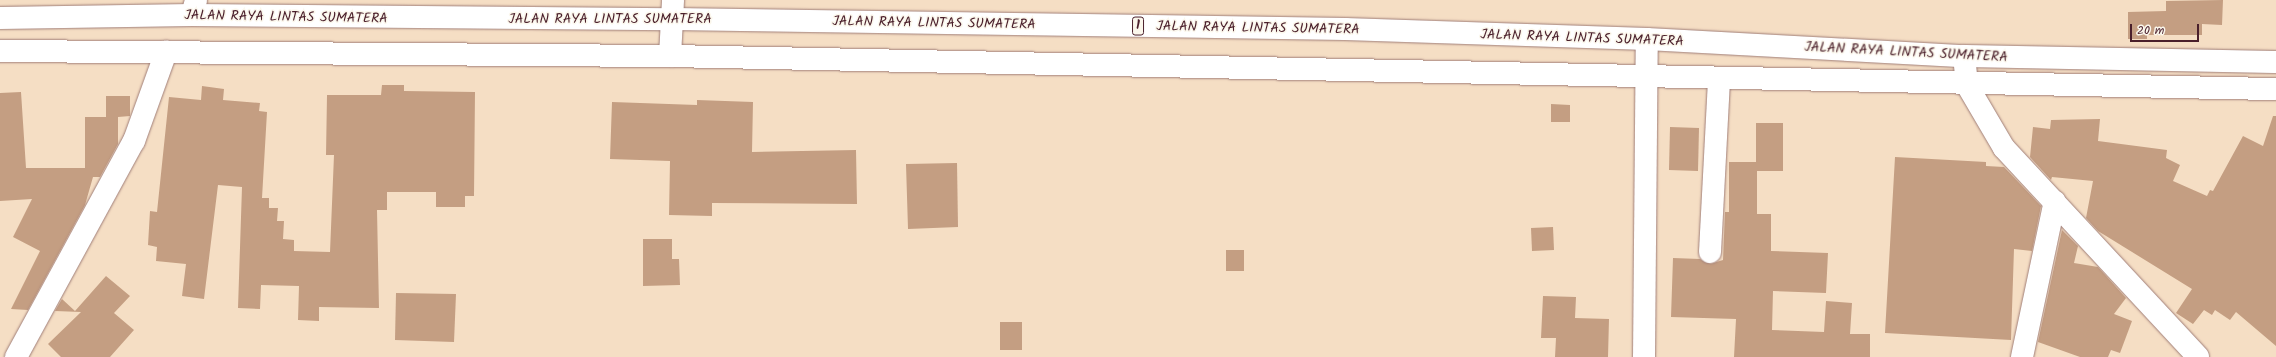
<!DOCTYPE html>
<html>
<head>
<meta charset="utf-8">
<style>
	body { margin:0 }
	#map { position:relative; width:2276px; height:357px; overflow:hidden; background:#f5dec4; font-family:Kalam,sans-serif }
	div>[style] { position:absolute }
	.building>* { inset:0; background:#c49e82 }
	.roads { filter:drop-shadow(0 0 1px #a07e78) drop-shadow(0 0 1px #a07e78) }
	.minor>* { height:22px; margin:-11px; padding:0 11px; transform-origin:11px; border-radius:11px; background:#fff }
	.highway>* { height:22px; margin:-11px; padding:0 11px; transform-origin:11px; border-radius:11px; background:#fff }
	span { translate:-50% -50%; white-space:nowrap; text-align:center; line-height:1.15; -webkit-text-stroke:3px #fbf7ec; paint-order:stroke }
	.shield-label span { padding:1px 3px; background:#fbf7ec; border:1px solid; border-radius:3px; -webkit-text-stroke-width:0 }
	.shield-label { font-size:13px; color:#4a1f2b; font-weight:700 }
	.street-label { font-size:14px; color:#4a1f2b }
	.scale { position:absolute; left:2130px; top:24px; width:69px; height:18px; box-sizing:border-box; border:2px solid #4a1f2b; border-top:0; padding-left:5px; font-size:12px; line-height:14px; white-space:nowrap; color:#4a1f2b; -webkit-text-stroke:3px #fbf7ec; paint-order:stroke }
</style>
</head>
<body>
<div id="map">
	<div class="building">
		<i style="clip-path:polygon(2223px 0,2222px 25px,2202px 24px,2202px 35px,2147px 35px,2147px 39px,2128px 39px,2128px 12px,2166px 11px,2166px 1px)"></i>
		<i style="clip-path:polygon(382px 85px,404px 85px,404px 91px,475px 92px,474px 196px,465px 196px,465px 207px,436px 207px,436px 192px,387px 192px,387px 210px,377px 210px,379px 308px,319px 307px,319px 321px,298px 320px,299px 286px,261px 285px,260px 309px,238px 308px,242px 187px,218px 185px,204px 299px,182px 296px,186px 264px,156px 261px,157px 247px,148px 245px,150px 211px,157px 212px,169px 97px,201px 100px,202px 86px,224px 89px,223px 100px,260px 103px,259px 111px,267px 112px,262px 198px,269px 198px,269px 208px,278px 208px,277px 221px,284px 221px,283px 239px,294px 240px,294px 251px,330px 252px,334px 155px,326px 155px,327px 95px,381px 95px)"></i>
		<i style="clip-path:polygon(21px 92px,26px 168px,85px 168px,85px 117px,106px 117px,106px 96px,130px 96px,130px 116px,118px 117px,118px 144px,100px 177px,93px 177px,85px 205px,28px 310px,11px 309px,40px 251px,13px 237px,32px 199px,0 201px,0 93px)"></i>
		<i style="clip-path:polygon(697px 100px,753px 102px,752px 152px,856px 150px,857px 204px,712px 203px,712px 216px,669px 215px,670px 161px,610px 159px,612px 102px,697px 105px)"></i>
		<i style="clip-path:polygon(1551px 104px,1570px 105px,1570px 122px,1551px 122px)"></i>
		<i style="clip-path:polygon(2273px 116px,2276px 116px,2276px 346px,2236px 312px,2230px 320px,2215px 310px,2212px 315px,2204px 310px,2193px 324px,2176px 313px,2192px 289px,2098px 231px,2086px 218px,2093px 181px,2052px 177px,2051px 180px,2030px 157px,2033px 127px,2050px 129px,2051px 120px,2100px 119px,2098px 141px,2167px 150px,2166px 158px,2180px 165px,2173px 181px,2207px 196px,2210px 190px,2213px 191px,2243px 136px,2263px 146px)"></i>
		<i style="clip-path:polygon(1756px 123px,1783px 123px,1783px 171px,1757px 171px,1757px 214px,1771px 214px,1771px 251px,1828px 253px,1826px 293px,1773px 291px,1772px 330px,1824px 332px,1826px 301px,1852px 303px,1850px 334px,1870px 334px,1870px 357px,1734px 357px,1736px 319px,1671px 317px,1673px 258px,1700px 259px,1710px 264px,1723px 260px,1725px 212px,1729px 212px,1729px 162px,1756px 162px)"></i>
		<i style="clip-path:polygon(1670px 127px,1699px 128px,1698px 171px,1669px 170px)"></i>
		<i style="clip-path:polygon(1895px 157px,1986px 162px,1986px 166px,2004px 167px,2041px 206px,2032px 251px,2014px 249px,2011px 340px,1885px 333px)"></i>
		<i style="clip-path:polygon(957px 163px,958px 227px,908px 229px,906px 164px)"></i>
		<i style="clip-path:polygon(1553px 227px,1554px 250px,1532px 251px,1531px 228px)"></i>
		<i style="clip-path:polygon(2062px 230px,2078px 246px,2074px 263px,2098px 267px,2126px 298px,2114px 314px,2132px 321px,2120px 353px,2111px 350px,2108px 357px,2080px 357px,2038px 342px)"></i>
		<i style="clip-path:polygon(643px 239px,672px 239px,672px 259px,679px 259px,680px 285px,643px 286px)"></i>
		<i style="clip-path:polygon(1226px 250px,1244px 250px,1244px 271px,1226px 271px)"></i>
		<i style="clip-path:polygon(106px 276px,130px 296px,114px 313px,134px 330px,110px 357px,61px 357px,48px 344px,81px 312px,55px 311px,62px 299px,75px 311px)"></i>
		<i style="clip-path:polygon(396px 293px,456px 294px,454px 342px,395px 340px)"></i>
		<i style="clip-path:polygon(1543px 296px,1576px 297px,1575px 318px,1609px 319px,1608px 357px,1555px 357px,1556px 338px,1541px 338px)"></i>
		<i style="clip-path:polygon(1000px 322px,1022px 322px,1022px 350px,1000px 350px)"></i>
	</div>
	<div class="roads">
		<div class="minor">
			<i style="left:192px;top:15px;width:16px;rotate:-75deg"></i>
			<i style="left:670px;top:56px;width:56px;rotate:-86.9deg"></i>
			<i style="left:1964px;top:56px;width:29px;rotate:84deg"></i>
			<i style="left:1967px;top:85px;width:73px;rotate:59.6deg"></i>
			<i style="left:2004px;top:148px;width:285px;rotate:47.1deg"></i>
			<i style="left:1710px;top:252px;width:173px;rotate:-87deg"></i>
			<i style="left:16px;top:357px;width:246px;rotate:-61.4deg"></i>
			<i style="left:134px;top:141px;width:95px;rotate:-70.2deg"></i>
			<i style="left:1644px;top:357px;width:318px;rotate:-89.5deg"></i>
			<i style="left:2022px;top:357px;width:159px;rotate:-78.1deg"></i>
		</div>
		<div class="highway">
			<i style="left:0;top:18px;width:192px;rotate:-0.9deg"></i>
			<i style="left:192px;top:15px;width:480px;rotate:0.5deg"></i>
			<i style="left:672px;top:19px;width:673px;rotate:0.85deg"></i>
			<i style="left:1345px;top:29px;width:302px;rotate:1.9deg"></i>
			<i style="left:1647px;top:39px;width:317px;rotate:3.1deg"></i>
			<i style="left:1964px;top:56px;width:312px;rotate:1.1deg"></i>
			<i style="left:0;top:51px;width:670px;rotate:0.43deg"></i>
			<i style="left:670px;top:56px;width:1606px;rotate:1.18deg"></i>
		</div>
	</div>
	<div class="shield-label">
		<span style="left:1138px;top:26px">1</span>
	</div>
	<div class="street-label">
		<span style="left:286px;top:17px;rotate:1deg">JALAN RAYA LINTAS SUMATERA</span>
		<span style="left:610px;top:19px">JALAN RAYA LINTAS SUMATERA</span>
		<span style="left:934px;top:23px;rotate:1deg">JALAN RAYA LINTAS SUMATERA</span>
		<span style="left:1258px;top:28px;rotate:1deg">JALAN RAYA LINTAS SUMATERA</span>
		<span style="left:1582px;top:38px;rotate:2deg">JALAN RAYA LINTAS SUMATERA</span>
		<span style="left:1906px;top:52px;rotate:3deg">JALAN RAYA LINTAS SUMATERA</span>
	</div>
	<div class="scale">20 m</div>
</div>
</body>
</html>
